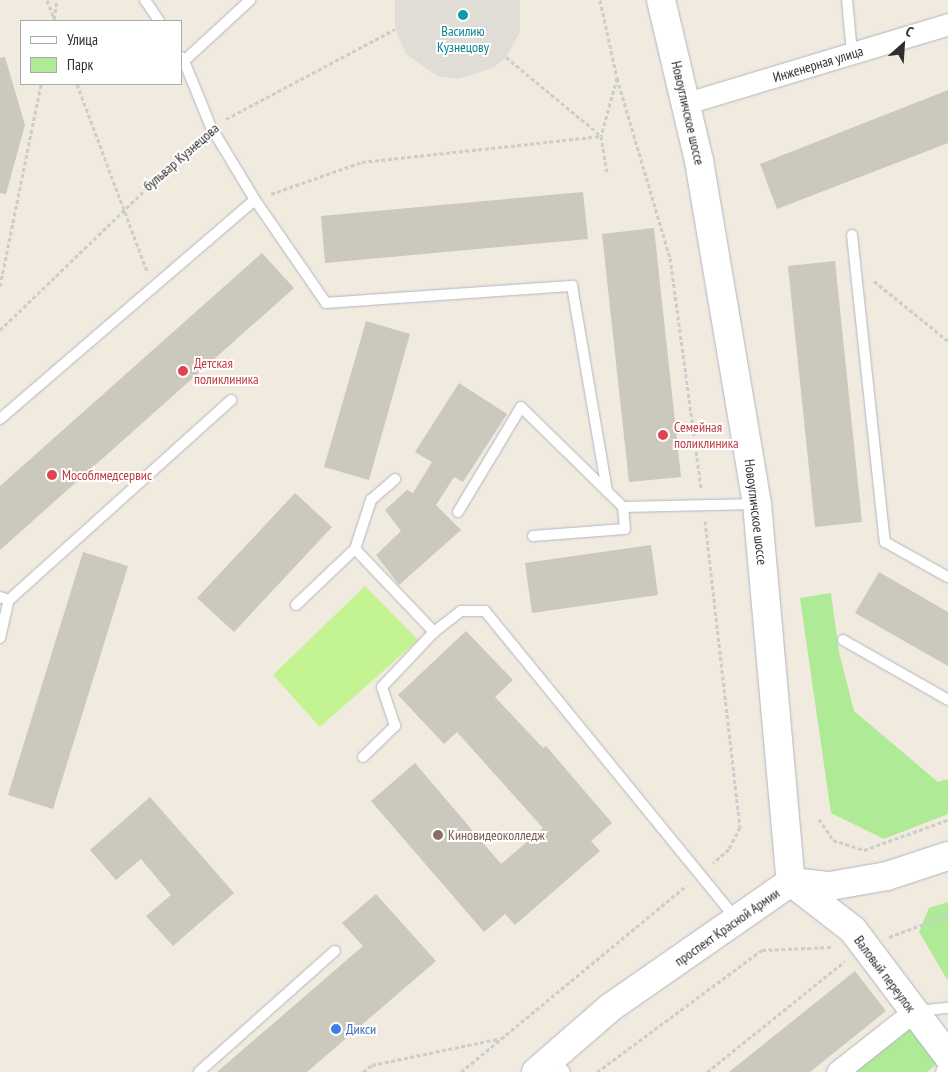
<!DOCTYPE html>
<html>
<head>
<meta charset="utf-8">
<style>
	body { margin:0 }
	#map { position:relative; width:948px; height:1072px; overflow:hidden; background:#f0eadf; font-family:"PT Sans Narrow",sans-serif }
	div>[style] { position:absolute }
	.green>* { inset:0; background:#afeb97 }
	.pitch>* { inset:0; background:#c4f392 }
	.plaza>* { inset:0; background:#e0ddd7 }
	.building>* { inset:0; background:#cbc8be }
	.path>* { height:3px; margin-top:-1.5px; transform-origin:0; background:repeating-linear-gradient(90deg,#cdcdcd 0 4px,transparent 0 6.5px) }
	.roads { filter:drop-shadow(0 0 1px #b3b5c2) drop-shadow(0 0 1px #b3b5c2) }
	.lane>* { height:10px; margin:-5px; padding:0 5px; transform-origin:5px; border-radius:5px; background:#fff }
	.street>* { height:21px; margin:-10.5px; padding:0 10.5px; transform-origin:10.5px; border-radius:10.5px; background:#fff }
	.secondary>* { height:28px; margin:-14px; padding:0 14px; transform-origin:14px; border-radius:14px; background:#fff }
	.dots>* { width:14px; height:14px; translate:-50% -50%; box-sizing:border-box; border:2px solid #fff; border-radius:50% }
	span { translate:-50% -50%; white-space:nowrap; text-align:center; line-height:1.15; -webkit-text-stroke:4px #fff; paint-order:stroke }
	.culture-label { font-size:14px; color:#0d838f }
	.street-label { font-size:14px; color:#2e2e2e }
	.health-label { font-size:14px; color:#be3a42 }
	.left { translate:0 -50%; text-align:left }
	.education-label { font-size:14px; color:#785e54 }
	.shop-label { font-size:14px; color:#366cbe }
	.legend { position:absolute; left:20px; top:20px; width:162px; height:65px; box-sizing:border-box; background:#fff; border:1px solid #ababab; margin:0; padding:6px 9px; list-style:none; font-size:15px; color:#2e2e2e }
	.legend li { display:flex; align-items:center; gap:10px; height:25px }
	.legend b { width:25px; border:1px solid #ababab }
	.north { position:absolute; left:878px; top:20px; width:50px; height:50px; -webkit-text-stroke:4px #fff; paint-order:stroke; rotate:26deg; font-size:14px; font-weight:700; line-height:20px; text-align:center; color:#2e2e2e }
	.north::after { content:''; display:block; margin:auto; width:18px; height:22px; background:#2e2e2e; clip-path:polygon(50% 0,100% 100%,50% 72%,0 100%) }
</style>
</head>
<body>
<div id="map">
	<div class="green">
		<i style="clip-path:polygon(831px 593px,839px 652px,854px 711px,938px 782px,948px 779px,948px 814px,884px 839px,831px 813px,800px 598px)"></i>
		<i style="clip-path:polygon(948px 902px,948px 981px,919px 932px,929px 908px)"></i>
		<i style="clip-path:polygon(908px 1026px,939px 1062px,927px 1072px,850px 1072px)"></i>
	</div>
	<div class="pitch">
		<i style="clip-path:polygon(365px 586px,418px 640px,320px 727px,273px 675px)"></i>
	</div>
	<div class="plaza">
		<i style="clip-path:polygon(395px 0,520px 0,520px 32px,506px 57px,493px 68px,458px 79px,437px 76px,406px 54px,395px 29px)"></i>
	</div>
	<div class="building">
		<i style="clip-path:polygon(5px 57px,25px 125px,6px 194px,0 193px,0 58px)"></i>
		<i style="clip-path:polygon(948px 90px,948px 143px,777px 209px,760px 164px)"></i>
		<i style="clip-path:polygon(583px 192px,588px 239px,325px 263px,321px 216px)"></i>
		<i style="clip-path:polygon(654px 228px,681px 477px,629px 482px,602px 234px)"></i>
		<i style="clip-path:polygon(262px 253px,294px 288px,0 550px,0 486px)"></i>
		<i style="clip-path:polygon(835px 261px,862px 522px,815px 527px,788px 266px)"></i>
		<i style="clip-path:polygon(366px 321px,410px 334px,369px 480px,324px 467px)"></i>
		<i style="clip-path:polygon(459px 383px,507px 414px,463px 482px,454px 477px,436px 505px,461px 530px,399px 585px,376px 555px,401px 531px,385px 510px,407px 490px,413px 493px,432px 462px,415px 452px)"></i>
		<i style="clip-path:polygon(295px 493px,332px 527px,234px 632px,197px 598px)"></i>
		<i style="clip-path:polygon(651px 545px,658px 595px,532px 613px,525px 563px)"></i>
		<i style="clip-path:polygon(83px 552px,128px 566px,53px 809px,8px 795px)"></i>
		<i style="clip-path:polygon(879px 572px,948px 612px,948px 666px,855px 613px)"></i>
		<i style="clip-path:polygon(466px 631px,513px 680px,495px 697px,543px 748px,546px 746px,612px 823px,591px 841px,600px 851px,515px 925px,505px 914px,484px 932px,371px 801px,415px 763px,501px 864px,543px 828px,457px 732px,444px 744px,398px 695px)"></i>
		<i style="clip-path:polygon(150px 797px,234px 893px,173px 946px,146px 916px,171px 895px,141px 859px,116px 880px,90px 850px)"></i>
		<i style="clip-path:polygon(376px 894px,436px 961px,307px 1072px,217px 1072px,363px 946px,342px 923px)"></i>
		<i style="clip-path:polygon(855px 971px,886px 1011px,810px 1072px,729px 1072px)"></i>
	</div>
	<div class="path">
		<i style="left:47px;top:0;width:22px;rotate:69deg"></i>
		<i style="left:600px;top:0;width:80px;rotate:77.7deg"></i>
		<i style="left:617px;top:78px;width:60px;rotate:105.4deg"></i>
		<i style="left:601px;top:136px;width:36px;rotate:81deg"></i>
		<i style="left:54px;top:19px;width:19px;rotate:-81deg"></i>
		<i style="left:506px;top:57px;width:124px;rotate:39.7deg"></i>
		<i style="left:617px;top:78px;width:188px;rotate:73.6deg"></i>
		<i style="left:670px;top:258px;width:232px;rotate:82.3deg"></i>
		<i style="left:77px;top:84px;width:200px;rotate:69.5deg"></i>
		<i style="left:226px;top:119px;width:191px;rotate:-28deg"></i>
		<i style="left:271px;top:194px;width:96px;rotate:-19.4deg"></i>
		<i style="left:362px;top:162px;width:240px;rotate:-6.2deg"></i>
		<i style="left:874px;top:281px;width:95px;rotate:39deg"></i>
		<i style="left:0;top:286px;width:206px;rotate:-78.5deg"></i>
		<i style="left:0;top:330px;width:275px;rotate:-44deg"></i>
		<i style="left:705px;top:521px;width:308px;rotate:83.5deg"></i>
		<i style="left:740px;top:827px;width:25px;rotate:117deg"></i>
		<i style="left:729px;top:849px;width:21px;rotate:139deg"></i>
		<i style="left:819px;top:819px;width:25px;rotate:56deg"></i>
		<i style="left:833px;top:840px;width:33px;rotate:18deg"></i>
		<i style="left:864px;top:850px;width:89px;rotate:-19.7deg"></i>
		<i style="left:889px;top:937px;width:63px;rotate:-20.4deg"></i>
		<i style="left:363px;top:1072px;width:11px;rotate:-38deg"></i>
		<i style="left:372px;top:1065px;width:129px;rotate:-11.7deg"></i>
		<i style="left:461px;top:1072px;width:293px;rotate:-39.6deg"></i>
		<i style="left:597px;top:1072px;width:205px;rotate:-36.5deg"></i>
		<i style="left:762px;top:950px;width:69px;rotate:-2.5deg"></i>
		<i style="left:707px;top:1072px;width:177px;rotate:-38.8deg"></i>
	</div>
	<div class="roads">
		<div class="lane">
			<i style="left:145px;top:0;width:25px;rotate:56deg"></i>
			<i style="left:847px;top:0;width:53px;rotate:84.6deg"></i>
			<i style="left:181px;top:57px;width:5px;rotate:53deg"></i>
			<i style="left:184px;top:61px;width:90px;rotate:-42.7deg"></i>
			<i style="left:184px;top:61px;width:71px;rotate:67.8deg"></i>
			<i style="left:211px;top:127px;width:85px;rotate:58.9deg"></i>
			<i style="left:852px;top:235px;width:309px;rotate:83.9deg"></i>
			<i style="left:885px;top:542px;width:72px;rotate:29.1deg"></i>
			<i style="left:0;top:419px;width:336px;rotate:-40.7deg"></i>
			<i style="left:255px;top:200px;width:125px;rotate:55.4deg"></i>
			<i style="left:326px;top:303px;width:247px;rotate:-4deg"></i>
			<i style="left:572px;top:286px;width:208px;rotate:80.3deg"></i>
			<i style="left:458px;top:512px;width:122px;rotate:-59deg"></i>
			<i style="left:521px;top:407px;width:143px;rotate:44.4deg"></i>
			<i style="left:623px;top:507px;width:133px;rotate:-1.3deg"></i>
			<i style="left:533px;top:536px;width:92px;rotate:-4.4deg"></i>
			<i style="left:625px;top:529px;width:22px;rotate:-95deg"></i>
			<i style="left:355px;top:549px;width:52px;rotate:-71.9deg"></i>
			<i style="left:371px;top:500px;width:32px;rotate:-41deg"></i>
			<i style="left:0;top:597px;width:9px;rotate:18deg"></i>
			<i style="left:9px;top:600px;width:299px;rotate:-42deg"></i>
			<i style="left:296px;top:605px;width:81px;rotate:-43.5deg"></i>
			<i style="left:355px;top:549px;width:115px;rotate:46.4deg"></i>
			<i style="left:434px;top:632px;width:34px;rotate:-38deg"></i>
			<i style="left:461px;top:611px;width:24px"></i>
			<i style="left:485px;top:611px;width:397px;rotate:50.8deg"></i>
			<i style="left:0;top:638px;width:39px;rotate:-77deg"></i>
			<i style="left:843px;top:640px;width:121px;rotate:29.7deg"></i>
			<i style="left:363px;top:757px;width:45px;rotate:-44.1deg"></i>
			<i style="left:395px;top:726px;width:41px;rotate:-108.4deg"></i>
			<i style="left:382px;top:687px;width:76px;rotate:-46.6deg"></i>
			<i style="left:917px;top:1011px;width:31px;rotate:-6deg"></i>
			<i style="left:553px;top:1058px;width:18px;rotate:49deg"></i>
			<i style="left:199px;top:1072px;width:182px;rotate:-41.7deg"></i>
		</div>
		<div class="street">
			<i style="left:687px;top:103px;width:273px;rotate:-16.8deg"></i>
			<i style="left:837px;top:1072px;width:97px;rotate:-38.3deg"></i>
			<i style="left:946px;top:1072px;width:3px;rotate:-45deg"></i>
		</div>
		<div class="secondary">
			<i style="left:661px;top:0;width:165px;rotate:76.7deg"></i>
			<i style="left:699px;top:161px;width:348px;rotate:80.4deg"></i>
			<i style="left:757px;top:504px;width:380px;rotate:84.9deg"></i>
			<i style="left:791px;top:882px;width:78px;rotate:37.7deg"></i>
			<i style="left:853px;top:930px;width:158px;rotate:53deg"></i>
			<i style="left:536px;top:1072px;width:99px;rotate:-40.9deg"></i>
			<i style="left:611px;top:1007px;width:219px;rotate:-34.8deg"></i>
			<i style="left:791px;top:882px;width:39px;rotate:6deg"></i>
			<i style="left:830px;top:886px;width:58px;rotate:-10deg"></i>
			<i style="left:887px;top:876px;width:64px;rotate:-18.2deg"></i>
		</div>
	</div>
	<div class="dots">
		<i style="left:463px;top:15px;background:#0f9aa8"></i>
		<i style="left:183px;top:371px;background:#e0444e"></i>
		<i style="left:663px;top:435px;background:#e0444e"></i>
		<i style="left:52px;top:475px;background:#e0444e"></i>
		<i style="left:438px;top:835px;background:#8d6e63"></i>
		<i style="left:336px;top:1029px;background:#3f7fe0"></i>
	</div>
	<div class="culture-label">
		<span style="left:463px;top:39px">Василию<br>Кузнецову</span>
	</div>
	<div class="street-label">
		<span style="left:818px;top:64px;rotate:-17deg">Инженерная улица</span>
		<span style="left:688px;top:113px;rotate:77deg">Новоугличское шоссе</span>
		<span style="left:181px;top:157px;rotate:-41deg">бульвар Кузнецова</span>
		<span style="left:756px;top:512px;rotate:83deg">Новоугличское шоссе</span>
		<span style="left:727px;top:927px;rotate:-35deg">проспект Красной Армии</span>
		<span style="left:885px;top:974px;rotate:53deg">Валовый переулок</span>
	</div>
	<div class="health-label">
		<span class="left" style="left:194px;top:371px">Детская<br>поликлиника</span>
		<span class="left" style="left:674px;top:435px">Семейная<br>поликлиника</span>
		<span class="left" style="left:62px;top:475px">Мособлмедсервис</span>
	</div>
	<div class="education-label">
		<span class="left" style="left:448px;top:835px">Киновидеоколледж</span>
	</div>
	<div class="shop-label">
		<span class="left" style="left:346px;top:1029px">Дикси</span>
	</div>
	<ul class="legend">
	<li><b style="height:6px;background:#fff"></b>Улица</li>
	<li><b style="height:14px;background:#afeb97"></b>Парк</li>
	</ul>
	<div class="north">С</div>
</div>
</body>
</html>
